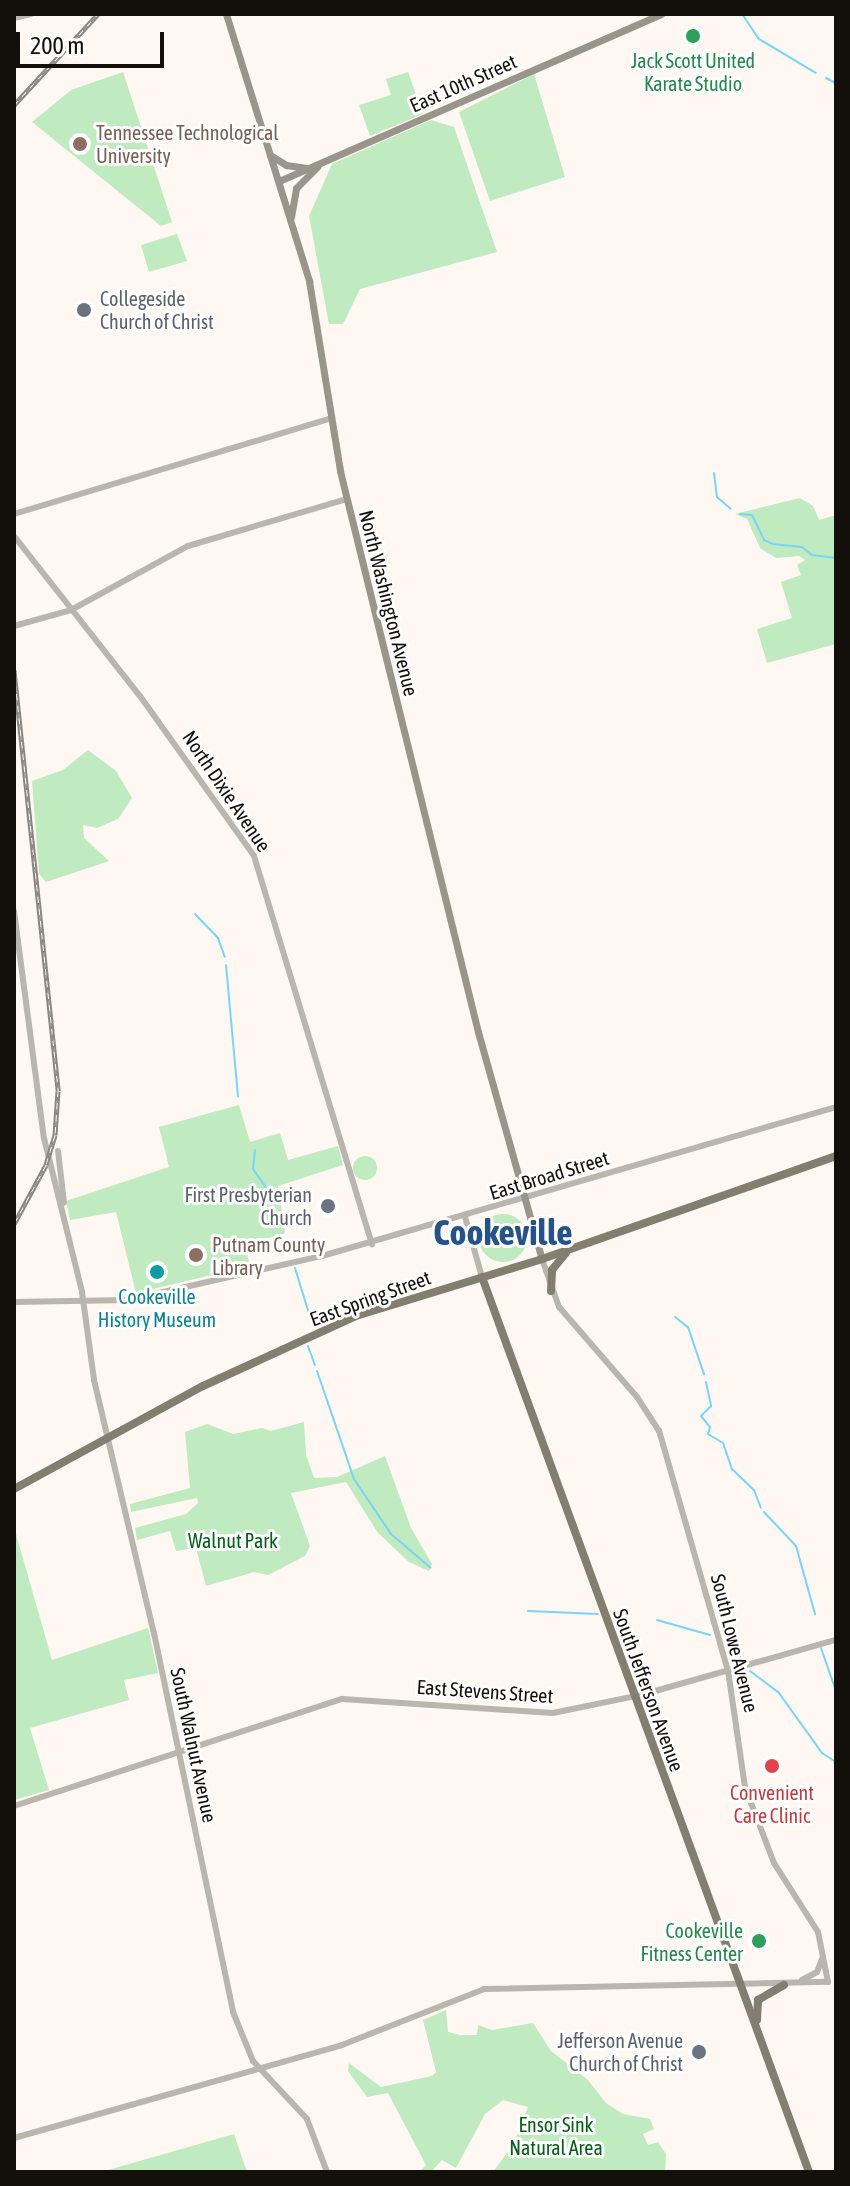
<!DOCTYPE html>
<html>
<head>
<meta charset="utf-8">
<style>
	body { margin:0 }
	#map { position:relative; width:850px; height:2186px; overflow:hidden; background:#fef7f2; font-family:"Asap Condensed",sans-serif }
	div>[style] { position:absolute }
	.green>* { inset:0; background:#c0eac0 }
	.round { border-radius:50% }
	.stream>* { height:2px; margin:-1px; padding:0 1px; transform-origin:1px; border-radius:1px; background:#7bd4f7 }
	.tertiary>* { height:6px; margin:-3px; padding:0 3px; transform-origin:3px; border-radius:3px; background:#b9b6ae }
	.secondary>* { height:7px; margin:-3.5px; padding:0 3.5px; transform-origin:3.5px; border-radius:3.5px; background:#9a958a }
	.primary>* { height:8px; margin:-4px; padding:0 4px; transform-origin:4px; border-radius:4px; background:#847e70 }
	.rail>* { height:5px; margin-top:-2.5px; transform-origin:0; background:repeating-linear-gradient(90deg,#fff 0 6px,#8a8580 0 12px); box-sizing:border-box; border-block:2px solid #8a8580 }
	.dots>* { width:22px; height:22px; translate:-50% -50%; box-sizing:border-box; border:4px solid #fff; border-radius:50% }
	span { translate:-50% -50%; white-space:nowrap; text-align:center; line-height:1.15; -webkit-text-stroke:6px #fff; paint-order:stroke }
	.leisure-label { font-size:20px; color:#27864d }
	.right { translate:-100% -50%; text-align:right }
	.street-label { font-size:20px; color:#130f0a }
	.education-label { font-size:20px; color:#785e54 }
	.left { translate:0 -50%; text-align:left }
	.worship-label { font-size:20px; color:#5b616d }
	.culture-label { font-size:20px; color:#0d838f }
	.park-label { font-size:20px; color:#055e17 }
	.health-label { font-size:20px; color:#be3a42 }
	.town-label { font-size:36px; color:#265287; font-weight:700 }
	.frame { position:absolute; inset:0; border:16px solid #130f0a; pointer-events:none }
	.scale { position:absolute; left:16px; top:32px; width:148px; height:36px; box-sizing:border-box; border:4px solid #130f0a; border-top:0; padding-left:10px; font-size:24px; line-height:28px; white-space:nowrap; color:#130f0a; -webkit-text-stroke:6px #fff; paint-order:stroke }
</style>
</head>
<body>
<div id="map">
	<div class="green">
		<i style="clip-path:polygon(123px 72px,172px 222px,161px 226px,32px 122px,71px 90px)"></i>
		<i style="clip-path:polygon(408px 72px,423px 114px,370px 136px,359px 105px,391px 95px,386px 79px)"></i>
		<i style="clip-path:polygon(534px 74px,565px 177px,490px 201px,459px 112px)"></i>
		<i style="clip-path:polygon(431px 120px,454px 127px,497px 252px,360px 289px,343px 324px,329px 324px,309px 216px,332px 164px)"></i>
		<i style="clip-path:polygon(177px 234px,187px 261px,149px 272px,141px 245px)"></i>
		<i style="clip-path:polygon(800px 498px,813px 506px,819px 520px,836px 515px,836px 644px,767px 663px,757px 629px,792px 618px,781px 582px,801px 575px,797px 565px,805px 560px,799px 556px,776px 558px,760px 548px,747px 519px,735px 514px)"></i>
		<i style="clip-path:polygon(88px 750px,116px 771px,132px 798px,118px 819px,97px 828px,83px 825px,84px 838px,109px 861px,46px 882px,39px 874px,32px 781px,63px 770px)"></i>
		<i style="clip-path:polygon(239px 1105px,250px 1142px,280px 1133px,288px 1160px,338px 1146px,343px 1165px,278px 1186px,285px 1233px,245px 1245px,250px 1266px,136px 1293px,116px 1212px,70px 1220px,66px 1201px,169px 1167px,159px 1127px)"></i>
		<i class="round" style="left:353px;top:1156px;width:24px;height:24px"></i>
		<i class="round" style="left:479px;top:1214px;width:48px;height:48px"></i>
		<i style="clip-path:polygon(304px 1422px,306px 1455px,314px 1478px,337px 1477px,385px 1456px,411px 1528px,432px 1564px,429px 1571px,409px 1562px,378px 1533px,346px 1482px,291px 1493px,310px 1546px,305px 1556px,268px 1575px,254px 1572px,206px 1586px,196px 1548px,176px 1551px,170px 1531px,137px 1540px,135px 1528px,186px 1514px,198px 1503px,197px 1498px,131px 1512px,130px 1504px,190px 1488px,185px 1432px,207px 1424px,233px 1434px,262px 1428px,271px 1431px)"></i>
		<i style="clip-path:polygon(14px 1527px,52px 1660px,148px 1628px,158px 1673px,124px 1680px,129px 1700px,30px 1728px,49px 1790px,14px 1800px)"></i>
		<i style="clip-path:polygon(446px 2010px,448px 2032px,460px 2035px,477px 2035px,478px 2025px,492px 2030px,533px 2023px,551px 2051px,588px 2080px,606px 2103px,623px 2114px,650px 2119px,654px 2129px,643px 2134px,648px 2145px,658px 2142px,666px 2154px,665px 2172px,493px 2172px,514px 2143px,528px 2107px,503px 2100px,485px 2114px,456px 2168px,442px 2160px,431px 2172px,419px 2172px,426px 2165px,388px 2093px,367px 2097px,348px 2071px,349px 2063px,381px 2087px,432px 2076px,436px 2072px,423px 2020px)"></i>
		<i style="clip-path:polygon(234px 2134px,247px 2172px,101px 2172px)"></i>
	</div>
	<div class="stream">
		<i style="left:742px;top:14px;width:30px;rotate:56deg"></i>
		<i style="left:759px;top:39px;width:66px;rotate:30.8deg"></i>
		<i style="left:826px;top:78px;width:11px;rotate:27deg"></i>
		<i style="left:714px;top:473px;width:24px;rotate:83deg"></i>
		<i style="left:717px;top:497px;width:18px;rotate:41deg"></i>
		<i style="left:740px;top:514px;width:12px;rotate:5deg"></i>
		<i style="left:752px;top:515px;width:28px;rotate:64deg"></i>
		<i style="left:764px;top:540px;width:10px;rotate:24deg"></i>
		<i style="left:773px;top:544px;width:29px;rotate:6deg"></i>
		<i style="left:802px;top:547px;width:13px;rotate:39deg"></i>
		<i style="left:812px;top:555px;width:24px;rotate:7deg"></i>
		<i style="left:195px;top:914px;width:33px;rotate:46deg"></i>
		<i style="left:218px;top:938px;width:20px;rotate:70deg"></i>
		<i style="left:226px;top:965px;width:132px;rotate:84.8deg"></i>
		<i style="left:255px;top:1150px;width:19px;rotate:96deg"></i>
		<i style="left:253px;top:1169px;width:28px;rotate:55deg"></i>
		<i style="left:269px;top:1192px;width:16px;rotate:112deg"></i>
		<i style="left:263px;top:1207px;width:15px;rotate:37deg"></i>
		<i style="left:295px;top:1268px;width:62px;rotate:73deg"></i>
		<i style="left:675px;top:1317px;width:16px;rotate:38deg"></i>
		<i style="left:688px;top:1327px;width:50px;rotate:71.2deg"></i>
		<i style="left:308px;top:1346px;width:20px;rotate:70deg"></i>
		<i style="left:317px;top:1371px;width:114px;rotate:71.1deg"></i>
		<i style="left:354px;top:1479px;width:66px;rotate:56.1deg"></i>
		<i style="left:391px;top:1534px;width:52px;rotate:40.4deg"></i>
		<i style="left:706px;top:1382px;width:25px;rotate:78deg"></i>
		<i style="left:711px;top:1406px;width:14px;rotate:135deg"></i>
		<i style="left:701px;top:1416px;width:14px;rotate:51deg"></i>
		<i style="left:710px;top:1427px;width:7px;rotate:106deg"></i>
		<i style="left:708px;top:1434px;width:17px;rotate:31deg"></i>
		<i style="left:723px;top:1443px;width:28px;rotate:71deg"></i>
		<i style="left:732px;top:1469px;width:30px;rotate:44deg"></i>
		<i style="left:754px;top:1490px;width:19px;rotate:69deg"></i>
		<i style="left:764px;top:1512px;width:47px;rotate:46.7deg"></i>
		<i style="left:796px;top:1546px;width:71px;rotate:74.4deg"></i>
		<i style="left:528px;top:1611px;width:70px;rotate:2.5deg"></i>
		<i style="left:657px;top:1620px;width:55px;rotate:15.8deg"></i>
		<i style="left:729px;top:1645px;width:21px;rotate:47deg"></i>
		<i style="left:821px;top:1648px;width:46px;rotate:70.8deg"></i>
		<i style="left:750px;top:1671px;width:36px;rotate:37deg"></i>
		<i style="left:779px;top:1693px;width:74px;rotate:54.4deg"></i>
		<i style="left:822px;top:1753px;width:17px;rotate:33deg"></i>
	</div>
	<div class="tertiary">
		<i style="left:14px;top:18px;width:18px;rotate:-13deg"></i>
		<i style="left:14px;top:514px;width:329px;rotate:-16.8deg"></i>
		<i style="left:14px;top:536px;width:204px;rotate:51.8deg"></i>
		<i style="left:140px;top:696px;width:196px;rotate:54.5deg"></i>
		<i style="left:254px;top:856px;width:406px;rotate:73.1deg"></i>
		<i style="left:14px;top:626px;width:59px;rotate:-15.7deg"></i>
		<i style="left:71px;top:610px;width:133px;rotate:-28.7deg"></i>
		<i style="left:188px;top:546px;width:166px;rotate:-16.5deg"></i>
		<i style="left:14px;top:911px;width:229px;rotate:82.5deg"></i>
		<i style="left:44px;top:1138px;width:159px;rotate:76.1deg"></i>
		<i style="left:82px;top:1292px;width:89px;rotate:82.2deg"></i>
		<i style="left:94px;top:1380px;width:260px;rotate:76.7deg"></i>
		<i style="left:154px;top:1633px;width:387px;rotate:78.2deg"></i>
		<i style="left:233px;top:2012px;width:53px;rotate:67.8deg"></i>
		<i style="left:253px;top:2061px;width:79px;rotate:47deg"></i>
		<i style="left:307px;top:2119px;width:57px;rotate:69.3deg"></i>
		<i style="left:58px;top:1151px;width:52px;rotate:83.4deg"></i>
		<i style="left:465px;top:1217px;width:62px;rotate:74.2deg"></i>
		<i style="left:14px;top:1302px;width:114px;rotate:-1deg"></i>
		<i style="left:128px;top:1300px;width:199px;rotate:-12.8deg"></i>
		<i style="left:322px;top:1256px;width:535px;rotate:-16.17deg"></i>
		<i style="left:14px;top:1806px;width:345px;rotate:-18.1deg"></i>
		<i style="left:342px;top:1699px;width:211px;rotate:3.8deg"></i>
		<i style="left:553px;top:1713px;width:90px;rotate:-11.6deg"></i>
		<i style="left:641px;top:1695px;width:203px;rotate:-15.8deg"></i>
		<i style="left:802px;top:1980px;width:17px;rotate:-28deg"></i>
		<i style="left:817px;top:1972px;width:14px;rotate:-69deg"></i>
		<i style="left:14px;top:2138px;width:341px;rotate:-15.8deg"></i>
		<i style="left:342px;top:2045px;width:153px;rotate:-21.5deg"></i>
		<i style="left:484px;top:1989px;width:344px;rotate:-1.2deg"></i>
		<i style="left:828px;top:1982px;width:51px;rotate:-101.3deg"></i>
		<i style="left:818px;top:1932px;width:82px;rotate:-122.5deg"></i>
		<i style="left:774px;top:1863px;width:81px;rotate:-110.9deg"></i>
		<i style="left:745px;top:1787px;width:117px;rotate:-98.3deg"></i>
		<i style="left:728px;top:1671px;width:250px;rotate:-106deg"></i>
		<i style="left:659px;top:1431px;width:40px;rotate:-122.9deg"></i>
		<i style="left:637px;top:1397px;width:119px;rotate:-130.9deg"></i>
		<i style="left:559px;top:1307px;width:51px;rotate:-109.5deg"></i>
	</div>
	<div class="secondary">
		<i style="left:226px;top:14px;width:280px;rotate:72.7deg"></i>
		<i style="left:309px;top:281px;width:193px;rotate:80.7deg"></i>
		<i style="left:340px;top:471px;width:578px;rotate:76.18deg"></i>
		<i style="left:478px;top:1032px;width:236px;rotate:74.3deg"></i>
		<i style="left:270px;top:155px;width:19px;rotate:32deg"></i>
		<i style="left:286px;top:165px;width:21px;rotate:8deg"></i>
		<i style="left:279px;top:181px;width:417px;rotate:-23.6deg"></i>
		<i style="left:291px;top:217px;width:29px;rotate:-80deg"></i>
		<i style="left:296px;top:188px;width:30px;rotate:-45deg"></i>
	</div>
	<div class="primary">
		<i style="left:482px;top:1277px;width:953px;rotate:69.93deg"></i>
		<i style="left:551px;top:1291px;width:21px;rotate:-87deg"></i>
		<i style="left:552px;top:1270px;width:22px;rotate:-51deg"></i>
		<i style="left:14px;top:1489px;width:215px;rotate:-28.6deg"></i>
		<i style="left:203px;top:1386px;width:168px;rotate:-24.6deg"></i>
		<i style="left:356px;top:1316px;width:195px;rotate:-17deg"></i>
		<i style="left:542px;top:1259px;width:312px;rotate:-19.3deg"></i>
		<i style="left:757px;top:2020px;width:20px;rotate:-87deg"></i>
		<i style="left:758px;top:2000px;width:30px;rotate:-30deg"></i>
	</div>
	<div class="rail">
		<i style="left:14px;top:105px;width:124px;rotate:-47.3deg"></i>
		<i style="left:14px;top:670px;width:423px;rotate:84deg"></i>
		<i style="left:58px;top:1091px;width:44px;rotate:93.9deg"></i>
		<i style="left:55px;top:1135px;width:31px;rotate:107deg"></i>
		<i style="left:46px;top:1165px;width:67px;rotate:118.5deg"></i>
	</div>
	<div class="dots">
		<i style="left:693px;top:36px;background:#2e9e5b"></i>
		<i style="left:80px;top:144px;background:#8d6e63"></i>
		<i style="left:84px;top:310px;background:#6b7280"></i>
		<i style="left:328px;top:1206px;background:#6b7280"></i>
		<i style="left:196px;top:1255px;background:#8d6e63"></i>
		<i style="left:157px;top:1272px;background:#0f9aa8"></i>
		<i style="left:772px;top:1766px;background:#e0444e"></i>
		<i style="left:759px;top:1941px;background:#2e9e5b"></i>
		<i style="left:699px;top:2052px;background:#6b7280"></i>
	</div>
	<div class="leisure-label">
		<span style="left:693px;top:72px">Jack Scott United<br>Karate Studio</span>
		<span class="right" style="left:743px;top:1942px">Cookeville<br>Fitness Center</span>
	</div>
	<div class="street-label">
		<span style="left:463px;top:83px;rotate:-24deg">East 10th Street</span>
		<span style="left:389px;top:603px;rotate:76deg">North Washington Avenue</span>
		<span style="left:227px;top:791px;rotate:56deg">North Dixie Avenue</span>
		<span style="left:549px;top:1175px;rotate:-17deg">East Broad Street</span>
		<span style="left:370px;top:1298px;rotate:-20deg">East Spring Street</span>
		<span style="left:735px;top:1643px;rotate:76deg">South Lowe Avenue</span>
		<span style="left:649px;top:1690px;rotate:70deg">South Jefferson Avenue</span>
		<span style="left:485px;top:1691px;rotate:4deg">East Stevens Street</span>
		<span style="left:194px;top:1745px;rotate:78deg">South Walnut Avenue</span>
	</div>
	<div class="education-label">
		<span class="left" style="left:96px;top:144px">Tennessee Technological<br>University</span>
		<span class="left" style="left:212px;top:1256px">Putnam County<br>Library</span>
	</div>
	<div class="worship-label">
		<span class="left" style="left:100px;top:310px">Collegeside<br>Church of Christ</span>
		<span class="right" style="left:312px;top:1206px">First Presbyterian<br>Church</span>
		<span class="right" style="left:683px;top:2052px">Jefferson Avenue<br>Church of Christ</span>
	</div>
	<div class="culture-label">
		<span style="left:157px;top:1308px">Cookeville<br>History Museum</span>
	</div>
	<div class="park-label">
		<span style="left:233px;top:1540px">Walnut Park</span>
		<span style="left:556px;top:2136px">Ensor Sink<br>Natural Area</span>
	</div>
	<div class="health-label">
		<span style="left:772px;top:1804px">Convenient<br>Care Clinic</span>
	</div>
	<div class="town-label">
		<span style="left:503px;top:1233px">Cookeville</span>
	</div>
	<div class="frame"></div>
	<div class="scale">200 m</div>
</div>
</body>
</html>
